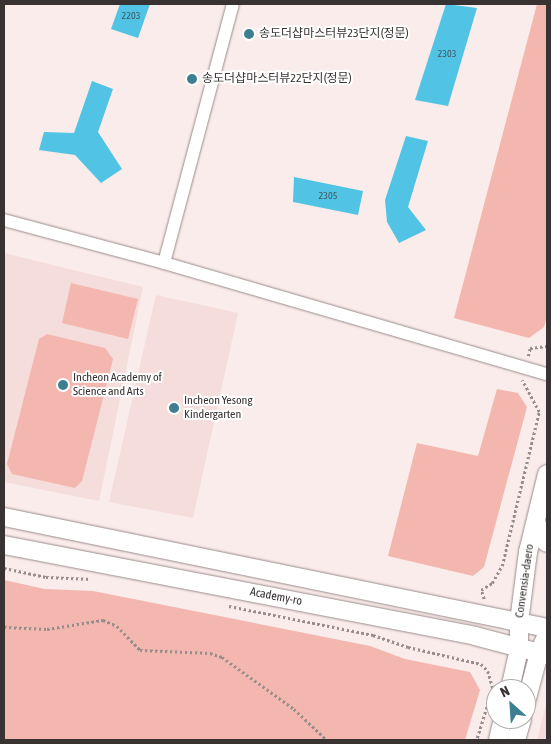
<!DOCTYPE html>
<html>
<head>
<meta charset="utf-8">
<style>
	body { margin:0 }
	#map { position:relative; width:551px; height:744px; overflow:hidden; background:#faecea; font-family:"Asap Condensed","Noto Sans KR",sans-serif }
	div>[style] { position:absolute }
	.built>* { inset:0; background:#f4ddda }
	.green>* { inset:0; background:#f3b7b0 }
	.building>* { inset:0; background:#51c4e5 }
	.path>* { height:2.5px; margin-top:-1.25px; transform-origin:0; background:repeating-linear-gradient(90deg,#978d8c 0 2.5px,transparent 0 5px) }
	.roads { filter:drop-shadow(0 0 1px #998c8b) drop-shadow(0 0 1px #998c8b) }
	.minor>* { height:12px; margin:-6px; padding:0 6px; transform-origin:6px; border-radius:6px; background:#fff }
	.secondary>* { height:18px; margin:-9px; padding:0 9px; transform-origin:9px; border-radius:9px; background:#fff }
	.dots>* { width:14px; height:14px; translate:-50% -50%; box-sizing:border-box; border:2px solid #fff; border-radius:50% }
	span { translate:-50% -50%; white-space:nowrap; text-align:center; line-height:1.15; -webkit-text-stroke:4px #fff; paint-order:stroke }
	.number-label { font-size:10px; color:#3e575f }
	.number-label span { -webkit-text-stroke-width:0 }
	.poi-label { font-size:12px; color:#383332 }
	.left { translate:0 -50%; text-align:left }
	.street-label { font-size:12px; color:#383332 }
	.frame { position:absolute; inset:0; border:5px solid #383332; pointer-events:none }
	.north { position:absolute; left:486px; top:679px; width:50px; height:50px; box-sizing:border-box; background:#fff; border:1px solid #afadad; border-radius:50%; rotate:334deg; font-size:14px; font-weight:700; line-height:20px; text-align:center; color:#383332 }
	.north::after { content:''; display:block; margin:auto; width:18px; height:22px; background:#3e7e91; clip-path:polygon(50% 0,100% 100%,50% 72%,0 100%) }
</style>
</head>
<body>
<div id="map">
	<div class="built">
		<i style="clip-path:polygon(4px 253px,143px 287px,99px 501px,4px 482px)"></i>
		<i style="clip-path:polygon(156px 295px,238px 313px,193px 518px,109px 502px)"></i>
		<i style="clip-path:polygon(547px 700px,547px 740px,537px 740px)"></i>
	</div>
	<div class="green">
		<i style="clip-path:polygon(537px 4px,547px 4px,547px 317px,544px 327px,529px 338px,454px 318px)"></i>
		<i style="clip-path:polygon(71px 283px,138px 299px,128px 339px,62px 323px)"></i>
		<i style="clip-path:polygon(47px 334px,105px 348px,113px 359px,82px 481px,75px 488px,12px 474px,7px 464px,39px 339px)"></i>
		<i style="clip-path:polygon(497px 389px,518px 393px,527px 407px,484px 567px,473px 576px,388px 556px,417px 443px,478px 456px)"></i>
		<i style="clip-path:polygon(4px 580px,45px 589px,93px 591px,370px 646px,405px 659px,470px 672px,480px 690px,465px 740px,4px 740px)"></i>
	</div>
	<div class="building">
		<i style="clip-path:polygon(120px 4px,150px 4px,138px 38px,111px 29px)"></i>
		<i style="clip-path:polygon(446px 4px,477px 8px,448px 106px,415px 100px)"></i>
		<i style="clip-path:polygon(92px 81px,113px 89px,98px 132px,122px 169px,101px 183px,75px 155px,39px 150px,44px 132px,74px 133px)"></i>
		<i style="clip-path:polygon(406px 136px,428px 141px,408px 207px,426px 230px,399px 243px,387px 222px,385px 200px)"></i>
		<i style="clip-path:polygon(294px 177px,363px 191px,358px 215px,293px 202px)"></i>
	</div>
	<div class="path">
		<i style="left:528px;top:356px;width:8px;rotate:-76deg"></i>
		<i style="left:530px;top:348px;width:17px;rotate:-7deg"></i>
		<i style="left:4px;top:568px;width:43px;rotate:12.1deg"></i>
		<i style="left:46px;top:577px;width:45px;rotate:2.5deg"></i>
		<i style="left:484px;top:599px;width:9px;rotate:-108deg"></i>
		<i style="left:481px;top:590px;width:13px;rotate:-32deg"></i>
		<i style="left:492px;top:583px;width:20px;rotate:-60deg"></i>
		<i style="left:502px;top:566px;width:158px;rotate:-76.5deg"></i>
		<i style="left:539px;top:412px;width:36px;rotate:-118deg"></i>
		<i style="left:229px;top:606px;width:147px;rotate:11.4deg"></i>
		<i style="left:373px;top:635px;width:37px;rotate:19deg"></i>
		<i style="left:408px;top:647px;width:75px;rotate:13.1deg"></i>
		<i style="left:481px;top:664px;width:10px;rotate:45deg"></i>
		<i style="left:488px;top:671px;width:18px;rotate:74deg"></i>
		<i style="left:493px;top:688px;width:54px;rotate:107.1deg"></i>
		<i style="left:4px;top:627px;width:43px;rotate:2.7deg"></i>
		<i style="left:47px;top:629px;width:57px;rotate:-9.1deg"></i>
		<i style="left:103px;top:620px;width:15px;rotate:23deg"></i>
		<i style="left:117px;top:626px;width:33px;rotate:46deg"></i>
		<i style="left:140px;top:650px;width:70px;rotate:2.5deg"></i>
		<i style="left:210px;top:653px;width:13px;rotate:18deg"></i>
		<i style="left:222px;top:657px;width:89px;rotate:35.8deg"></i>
		<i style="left:294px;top:709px;width:45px;rotate:43.2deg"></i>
	</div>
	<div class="roads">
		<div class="minor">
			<i style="left:4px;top:220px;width:166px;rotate:15deg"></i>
			<i style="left:164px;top:263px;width:399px;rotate:16.2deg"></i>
			<i style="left:164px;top:263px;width:268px;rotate:-75.1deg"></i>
		</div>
		<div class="secondary">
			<i style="left:4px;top:517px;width:554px;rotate:11.55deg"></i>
			<i style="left:536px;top:521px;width:19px;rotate:72deg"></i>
			<i style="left:542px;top:539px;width:6px;rotate:39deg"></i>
			<i style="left:4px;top:545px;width:480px;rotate:10.9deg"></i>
			<i style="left:475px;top:636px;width:74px;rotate:14.8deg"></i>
			<i style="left:510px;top:689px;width:41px;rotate:-77.3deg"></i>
			<i style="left:519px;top:649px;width:27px;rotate:-90deg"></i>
			<i style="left:519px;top:622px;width:71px;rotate:-82.7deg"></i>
			<i style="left:528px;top:552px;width:80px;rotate:-76.3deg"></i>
			<i style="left:526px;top:702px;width:51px;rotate:-75.1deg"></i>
			<i style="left:539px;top:653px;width:21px;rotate:-67deg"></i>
			<i style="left:498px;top:740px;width:22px;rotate:-77deg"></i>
			<i style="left:516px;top:740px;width:22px;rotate:-74deg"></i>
		</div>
	</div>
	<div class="dots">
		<i style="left:249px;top:34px;background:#3e7e91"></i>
		<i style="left:192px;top:79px;background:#3e7e91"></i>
		<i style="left:63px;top:385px;background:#3e7e91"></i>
		<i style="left:174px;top:408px;background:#3e7e91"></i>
	</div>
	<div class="number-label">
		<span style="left:131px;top:16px">2203</span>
		<span style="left:447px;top:54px">2303</span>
		<span style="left:328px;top:196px">2305</span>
	</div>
	<div class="poi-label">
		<span class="left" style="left:259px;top:34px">송도더샵마스터뷰23단지(정문)</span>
		<span class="left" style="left:202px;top:79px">송도더샵마스터뷰22단지(정문)</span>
		<span class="left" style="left:73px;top:385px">Incheon Academy of<br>Science and Arts</span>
		<span class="left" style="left:184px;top:408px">Incheon Yesong<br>Kindergarten</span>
	</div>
	<div class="street-label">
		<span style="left:525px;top:581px;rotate:-82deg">Convensia-daero</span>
		<span style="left:276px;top:597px;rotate:11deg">Academy-ro</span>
	</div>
	<div class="frame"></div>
	<div class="north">N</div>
</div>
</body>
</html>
